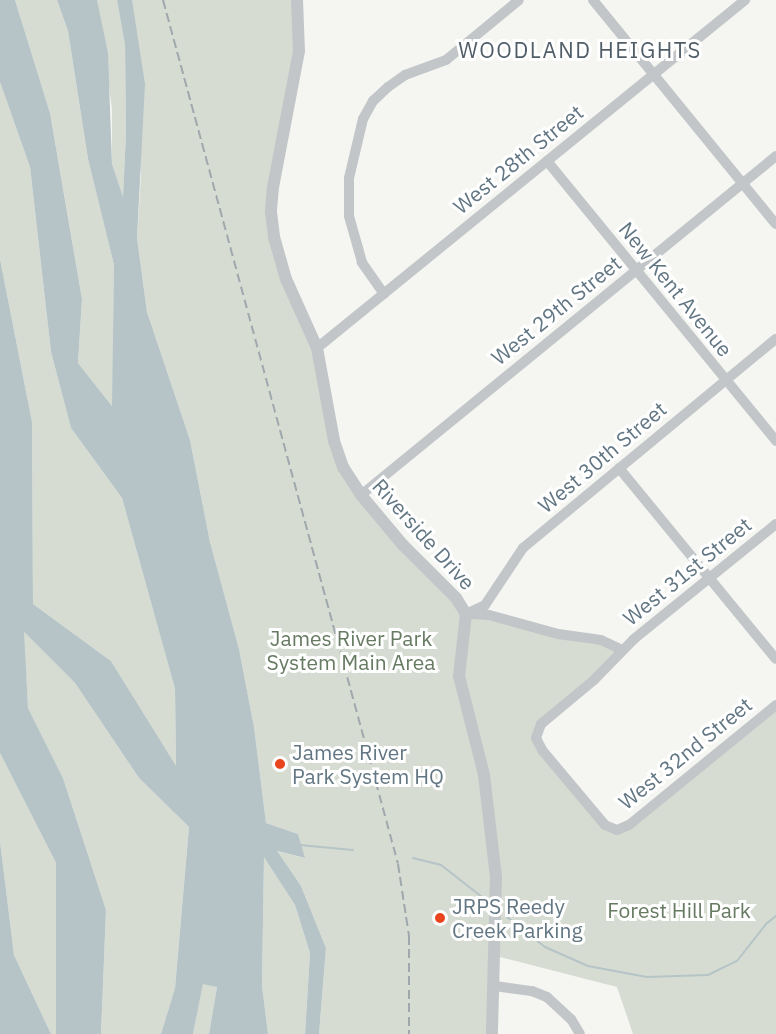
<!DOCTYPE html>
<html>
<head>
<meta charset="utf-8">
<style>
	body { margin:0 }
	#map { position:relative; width:776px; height:1034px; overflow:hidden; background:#f5f5f1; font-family:"IBM Plex Sans",sans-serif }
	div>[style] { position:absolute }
	.green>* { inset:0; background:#d6dcd2 }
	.water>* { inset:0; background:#b6c4c8 }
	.stream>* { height:2px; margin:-1px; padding:0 1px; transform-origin:1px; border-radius:1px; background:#b6c4c8 }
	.minor>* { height:10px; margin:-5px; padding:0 5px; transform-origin:5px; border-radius:5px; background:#c2c6c9 }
	.tertiary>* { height:12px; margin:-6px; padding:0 6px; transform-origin:6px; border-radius:6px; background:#c2c6c9 }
	.rail>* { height:2px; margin-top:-1px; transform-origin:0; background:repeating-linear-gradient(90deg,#a0a8ad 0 9px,transparent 0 13.5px) }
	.dots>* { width:16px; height:16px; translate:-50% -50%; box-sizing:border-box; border:3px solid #fff; border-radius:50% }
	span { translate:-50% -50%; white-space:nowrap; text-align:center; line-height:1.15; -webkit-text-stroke:6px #fff; paint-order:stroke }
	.street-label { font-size:21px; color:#627683 }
	.park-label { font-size:21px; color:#677a62 }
	.poi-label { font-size:21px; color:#627683 }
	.left { translate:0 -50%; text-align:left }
	.neighbourhood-label { font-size:22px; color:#515e68; letter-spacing:1.5px }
</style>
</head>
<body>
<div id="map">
	<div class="green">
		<i style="clip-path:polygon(15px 0,57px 0,68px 31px,88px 159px,114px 265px,113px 407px,78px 363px,82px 299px,69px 223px,50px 113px)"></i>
		<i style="clip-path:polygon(97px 0,117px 0,125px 44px,126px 133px,123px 199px,112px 164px,112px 109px)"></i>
		<i style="clip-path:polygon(132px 0,297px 0,298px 11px,272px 224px,309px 327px,343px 467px,465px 610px,622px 650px,541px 724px,536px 738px,607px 826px,617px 830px,776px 705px,776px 1034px,633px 1034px,617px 987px,496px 956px,492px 1034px,319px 1034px,326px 948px,301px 886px,276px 851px,304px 858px,298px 834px,266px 823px,254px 727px,239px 649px,210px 542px,190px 440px,147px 312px,137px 238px,141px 176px)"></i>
		<i style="clip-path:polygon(0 82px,30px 167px,51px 352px,71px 428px,122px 498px,175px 689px,176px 767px,111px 661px,33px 604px,32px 422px,0 259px)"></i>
		<i style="clip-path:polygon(23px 631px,75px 683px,139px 778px,189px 827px,175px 988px,161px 1034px,101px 1034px,106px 910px,63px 778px,28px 708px)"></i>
		<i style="clip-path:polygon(0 753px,56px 863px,56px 1034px,51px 1034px,14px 955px,0 841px)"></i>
		<i style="clip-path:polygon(264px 856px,295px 905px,310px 953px,305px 1034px,268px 1034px,262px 985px)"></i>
		<i style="clip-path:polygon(203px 983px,217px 987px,209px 1034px,193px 1034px)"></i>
	</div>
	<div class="water">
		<i style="clip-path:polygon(0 0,15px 0,50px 113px,82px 299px,78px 363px,112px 406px,114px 265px,88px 159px,68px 31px,57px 0,97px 0,108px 53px,112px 164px,123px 197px,126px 133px,125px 45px,117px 0,132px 0,145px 84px,137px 238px,147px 312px,190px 440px,210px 542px,239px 649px,254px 727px,266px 823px,298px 834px,305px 858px,277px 851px,301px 886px,326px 948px,319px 1034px,305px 1034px,310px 953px,295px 905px,264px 857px,262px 985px,268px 1034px,209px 1034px,217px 987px,203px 984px,193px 1034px,161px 1034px,175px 988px,189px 827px,139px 778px,75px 683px,24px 632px,28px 708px,63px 778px,106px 910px,101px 1034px,56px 1034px,56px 863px,0 753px,0 259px,32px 422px,33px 604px,111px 661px,176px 766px,175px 689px,122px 498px,71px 428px,51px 352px,30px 167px,0 82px)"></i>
		<i style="clip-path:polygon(0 841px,14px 955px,51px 1034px,0 1034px)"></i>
	</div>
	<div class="stream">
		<i style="left:300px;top:845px;width:53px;rotate:5.4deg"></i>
		<i style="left:413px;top:858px;width:29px;rotate:14deg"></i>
		<i style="left:441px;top:865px;width:52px;rotate:38deg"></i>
		<i style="left:507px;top:917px;width:48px;rotate:38.3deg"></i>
		<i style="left:545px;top:947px;width:47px;rotate:23.8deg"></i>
		<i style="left:588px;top:966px;width:60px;rotate:10.6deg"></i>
		<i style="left:647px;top:977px;width:61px;rotate:-1.9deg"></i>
		<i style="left:708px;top:975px;width:32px;rotate:-26deg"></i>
		<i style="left:737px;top:961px;width:47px;rotate:-51.9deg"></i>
		<i style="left:766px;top:924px;width:13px;rotate:-39deg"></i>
	</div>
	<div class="minor">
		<i style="left:593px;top:0;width:289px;rotate:50.8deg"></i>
		<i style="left:547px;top:161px;width:362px;rotate:50.7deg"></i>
		<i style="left:384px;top:294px;width:39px;rotate:-125deg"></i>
		<i style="left:362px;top:262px;width:48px;rotate:-105.8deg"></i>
		<i style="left:349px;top:216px;width:38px;rotate:-90deg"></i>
		<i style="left:349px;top:178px;width:61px;rotate:-76.7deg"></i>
		<i style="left:363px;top:119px;width:21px;rotate:-61deg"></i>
		<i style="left:373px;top:101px;width:21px;rotate:-43deg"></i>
		<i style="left:388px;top:87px;width:21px;rotate:-35deg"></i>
		<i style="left:405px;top:75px;width:44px;rotate:-20.1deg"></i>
		<i style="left:446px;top:60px;width:94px;rotate:-39.4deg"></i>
		<i style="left:317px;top:348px;width:552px;rotate:-39.11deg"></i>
		<i style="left:619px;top:468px;width:247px;rotate:50.6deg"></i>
		<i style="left:361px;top:495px;width:536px;rotate:-39.24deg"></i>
		<i style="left:776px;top:524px;width:183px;rotate:141deg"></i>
		<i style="left:634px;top:639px;width:57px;rotate:134.3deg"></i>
		<i style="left:594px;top:680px;width:69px;rotate:140.3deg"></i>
		<i style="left:541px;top:724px;width:15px;rotate:110deg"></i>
		<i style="left:536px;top:738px;width:13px;rotate:63deg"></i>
		<i style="left:542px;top:750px;width:98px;rotate:50deg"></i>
		<i style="left:605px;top:825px;width:13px;rotate:23deg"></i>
		<i style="left:617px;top:830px;width:13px;rotate:-23deg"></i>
		<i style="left:629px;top:825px;width:190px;rotate:-39.2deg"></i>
		<i style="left:466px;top:614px;width:21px;rotate:-25deg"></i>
		<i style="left:485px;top:605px;width:69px;rotate:-56.3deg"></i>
		<i style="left:523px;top:548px;width:328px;rotate:-39.6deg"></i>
		<i style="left:472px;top:614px;width:17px;rotate:3deg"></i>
		<i style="left:489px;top:615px;width:72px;rotate:15.4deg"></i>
		<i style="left:558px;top:634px;width:43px;rotate:7.9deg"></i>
		<i style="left:601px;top:640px;width:23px;rotate:25deg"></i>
		<i style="left:495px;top:986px;width:37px;rotate:8deg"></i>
		<i style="left:532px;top:991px;width:16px;rotate:22deg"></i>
		<i style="left:547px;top:997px;width:33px;rotate:43deg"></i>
		<i style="left:571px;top:1019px;width:17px;rotate:59deg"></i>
	</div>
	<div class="tertiary">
		<i style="left:297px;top:0;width:51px;rotate:87.8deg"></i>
		<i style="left:299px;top:51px;width:138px;rotate:100.8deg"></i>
		<i style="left:273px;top:187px;width:25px;rotate:95deg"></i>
		<i style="left:271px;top:212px;width:25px;rotate:83deg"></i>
		<i style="left:274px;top:237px;width:44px;rotate:74.1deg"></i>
		<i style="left:286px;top:279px;width:76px;rotate:65.8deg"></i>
		<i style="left:317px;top:348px;width:95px;rotate:79.6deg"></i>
		<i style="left:334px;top:441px;width:28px;rotate:71deg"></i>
		<i style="left:343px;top:467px;width:33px;rotate:57deg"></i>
		<i style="left:361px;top:495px;width:65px;rotate:50deg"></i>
		<i style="left:403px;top:545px;width:75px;rotate:45deg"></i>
		<i style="left:456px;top:598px;width:19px;rotate:58deg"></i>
		<i style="left:466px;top:614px;width:62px;rotate:96.4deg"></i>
		<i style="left:459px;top:676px;width:102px;rotate:75.8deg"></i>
		<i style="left:484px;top:775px;width:103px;rotate:83.3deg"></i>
		<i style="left:496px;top:877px;width:157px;rotate:91.5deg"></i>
	</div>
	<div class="rail">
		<i style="left:163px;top:0;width:895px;rotate:74.78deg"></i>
		<i style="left:398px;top:864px;width:73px;rotate:81.3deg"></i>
		<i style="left:409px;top:936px;width:98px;rotate:90deg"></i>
	</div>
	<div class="dots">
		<i style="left:280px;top:764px;background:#ea441c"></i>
		<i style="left:440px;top:918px;background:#ea441c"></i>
	</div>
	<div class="street-label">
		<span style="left:518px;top:159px;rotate:-39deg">West 28th Street</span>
		<span style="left:676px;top:289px;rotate:51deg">New Kent Avenue</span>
		<span style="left:556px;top:310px;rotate:-39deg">West 29th Street</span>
		<span style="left:602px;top:457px;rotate:-40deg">West 30th Street</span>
		<span style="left:424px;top:534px;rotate:48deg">Riverside Drive</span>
		<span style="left:687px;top:571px;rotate:-39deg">West 31st Street</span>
		<span style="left:685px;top:753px;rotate:-39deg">West 32nd Street</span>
	</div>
	<div class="park-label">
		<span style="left:351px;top:650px">James River Park<br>System Main Area</span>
		<span style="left:679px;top:910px">Forest Hill Park</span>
	</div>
	<div class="poi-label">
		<span class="left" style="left:292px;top:764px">James River<br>Park System HQ</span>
		<span class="left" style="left:452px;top:918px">JRPS Reedy<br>Creek Parking</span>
	</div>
	<div class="neighbourhood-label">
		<span style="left:580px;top:50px">WOODLAND HEIGHTS</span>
	</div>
</div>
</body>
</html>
